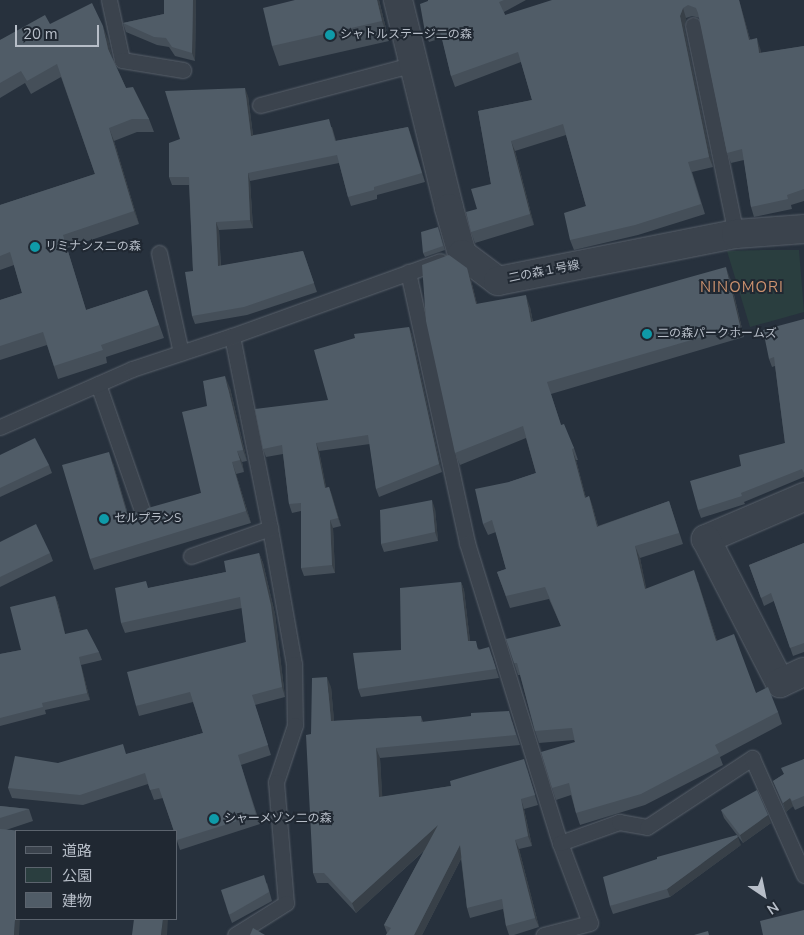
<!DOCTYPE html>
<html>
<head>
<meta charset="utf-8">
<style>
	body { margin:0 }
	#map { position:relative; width:804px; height:935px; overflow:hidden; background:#27313d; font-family:"Nunito Sans","Noto Sans JP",sans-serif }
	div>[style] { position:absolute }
	.green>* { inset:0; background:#2a3e3f }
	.roads { filter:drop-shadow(0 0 1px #59616b) drop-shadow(0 0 1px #59616b) }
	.lane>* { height:15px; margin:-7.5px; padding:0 7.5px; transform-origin:7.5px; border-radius:7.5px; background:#3b434d }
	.street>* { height:28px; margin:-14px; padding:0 14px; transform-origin:14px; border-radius:14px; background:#3b434d }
	.wall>* { inset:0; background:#454f59 }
	.shaded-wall>* { inset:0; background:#384048 }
	.building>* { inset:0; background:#505c67 }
	.dots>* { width:14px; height:14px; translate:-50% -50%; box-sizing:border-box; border:2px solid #202832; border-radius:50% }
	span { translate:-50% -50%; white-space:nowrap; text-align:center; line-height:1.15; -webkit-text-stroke:4px #202832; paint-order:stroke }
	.poi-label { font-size:12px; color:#b7bec8 }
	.left { translate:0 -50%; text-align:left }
	.street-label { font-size:12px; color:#b7bec8 }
	.quarter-label { font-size:15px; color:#cc926e; letter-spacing:1px }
	.legend { position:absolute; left:15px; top:830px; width:162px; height:90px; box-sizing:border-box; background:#202832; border:1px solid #5c646e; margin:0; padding:6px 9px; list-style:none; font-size:15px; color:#b7bec8 }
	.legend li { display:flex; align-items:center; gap:10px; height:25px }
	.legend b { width:25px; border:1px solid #5c646e }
	.north { position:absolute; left:739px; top:870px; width:50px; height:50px; -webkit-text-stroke:4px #202832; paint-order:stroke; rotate:146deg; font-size:14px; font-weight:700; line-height:20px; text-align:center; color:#b7bec8 }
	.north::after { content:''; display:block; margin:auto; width:18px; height:22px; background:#b7bec8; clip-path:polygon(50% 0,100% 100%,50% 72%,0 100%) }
	.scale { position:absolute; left:15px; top:25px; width:84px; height:22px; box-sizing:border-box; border:2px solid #b7bec8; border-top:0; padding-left:6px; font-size:15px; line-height:18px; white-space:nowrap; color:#b7bec8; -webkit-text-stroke:4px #202832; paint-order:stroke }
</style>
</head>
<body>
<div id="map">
	<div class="green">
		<i style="clip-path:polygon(762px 250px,799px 250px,804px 312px,750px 327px,727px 251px)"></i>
	</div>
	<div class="roads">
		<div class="lane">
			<i style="left:109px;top:0;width:61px;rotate:77.8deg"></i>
			<i style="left:122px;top:60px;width:62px;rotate:9.3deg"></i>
			<i style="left:693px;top:25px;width:213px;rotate:78.4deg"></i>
			<i style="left:260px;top:105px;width:159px;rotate:-14.9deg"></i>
			<i style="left:159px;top:253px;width:102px;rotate:77.6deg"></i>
			<i style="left:408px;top:272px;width:277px;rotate:77.7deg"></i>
			<i style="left:467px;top:543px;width:314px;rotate:72.8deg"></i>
			<i style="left:560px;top:843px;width:85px;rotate:69.4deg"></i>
			<i style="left:590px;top:923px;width:48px;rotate:165.4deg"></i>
			<i style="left:232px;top:336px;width:196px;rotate:78.8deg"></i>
			<i style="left:270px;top:528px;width:138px;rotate:80deg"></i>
			<i style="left:294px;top:664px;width:61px;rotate:89.1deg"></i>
			<i style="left:295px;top:725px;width:60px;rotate:108.4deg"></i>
			<i style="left:276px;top:782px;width:121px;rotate:85.3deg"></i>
			<i style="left:286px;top:903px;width:60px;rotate:147.9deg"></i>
			<i style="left:98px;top:384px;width:140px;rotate:70.8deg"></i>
			<i style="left:0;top:427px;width:144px;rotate:-23.7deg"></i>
			<i style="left:132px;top:369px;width:105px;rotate:-18.3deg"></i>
			<i style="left:232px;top:336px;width:221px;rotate:-19.8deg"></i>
			<i style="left:191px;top:556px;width:84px;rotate:-19.5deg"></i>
			<i style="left:560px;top:843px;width:63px;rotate:-19.6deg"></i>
			<i style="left:619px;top:822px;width:28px;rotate:10deg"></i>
			<i style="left:647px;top:827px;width:126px;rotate:-33.3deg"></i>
			<i style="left:752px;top:758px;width:128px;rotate:66deg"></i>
		</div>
		<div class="street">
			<i style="left:398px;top:0;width:214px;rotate:76.2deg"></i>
			<i style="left:449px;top:208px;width:48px;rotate:74.2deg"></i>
			<i style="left:462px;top:254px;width:45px;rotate:36.9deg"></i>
			<i style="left:498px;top:281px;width:243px;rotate:-11.2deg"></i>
			<i style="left:736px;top:234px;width:68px;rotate:-4.2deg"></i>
			<i style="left:804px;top:497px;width:107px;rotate:156.8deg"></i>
			<i style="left:706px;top:539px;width:162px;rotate:62.8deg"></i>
			<i style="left:780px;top:683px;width:26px;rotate:-25deg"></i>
		</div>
	</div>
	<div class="wall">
		<i style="clip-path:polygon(164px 0,196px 0,195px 61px,175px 56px,169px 47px,157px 45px,126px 32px,123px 23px,164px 14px)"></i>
		<i style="clip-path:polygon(295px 0,379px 0,389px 41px,279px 66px,272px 46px)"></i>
		<i style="clip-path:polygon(428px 0,526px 0,504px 12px,505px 15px,739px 0,750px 39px,760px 48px,761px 53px,804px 46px,804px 201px,791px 205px,792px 209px,754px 217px,751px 207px,744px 160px,731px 163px,727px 153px,700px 18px,692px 16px,686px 18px,684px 27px,713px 167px,692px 172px,705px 214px,638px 235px,574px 250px,570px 240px,586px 206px,566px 135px,515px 151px,534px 225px,475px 243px,471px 232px,477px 209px,491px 184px,478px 111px,532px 100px,521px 62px,455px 87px,451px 76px,442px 38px,429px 42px,425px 32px)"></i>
		<i style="clip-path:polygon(50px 24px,108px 39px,112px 57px,126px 88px,149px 119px,154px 132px,137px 132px,114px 141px,139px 224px,67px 248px,86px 310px,147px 290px,164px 338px,106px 357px,107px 363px,58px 379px,47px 345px,0 360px,0 300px,22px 293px,14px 265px,0 270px,0 205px,95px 174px,61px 77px,31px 94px,25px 83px,0 98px,0 40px)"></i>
		<i style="clip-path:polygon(248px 96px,253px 135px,332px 127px,336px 141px,408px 127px,425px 182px,377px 195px,377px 199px,351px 206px,348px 197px,339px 163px,250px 181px,253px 228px,219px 230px,221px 266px,303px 251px,317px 292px,247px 315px,195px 324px,192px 316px,193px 271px,189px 185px,172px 185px,169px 177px,180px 139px)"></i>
		<i style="clip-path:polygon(439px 231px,445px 250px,425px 257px,423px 253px)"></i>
		<i style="clip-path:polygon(467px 268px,471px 280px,477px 304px,530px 307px,533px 322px,730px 278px,744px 337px,551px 394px,561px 425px,574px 448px,578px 460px,576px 460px,586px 498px,589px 496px,593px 508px,598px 526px,669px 501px,683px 544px,640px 558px,646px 589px,698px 582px,717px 641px,756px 693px,778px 712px,782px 724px,720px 757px,723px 765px,645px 805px,580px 825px,576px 813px,571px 795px,556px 800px,552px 788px,575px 742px,574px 740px,539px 743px,535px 731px,520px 675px,518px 675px,514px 663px,561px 626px,549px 599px,510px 608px,497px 572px,506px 569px,496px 532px,488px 535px,483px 524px,509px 482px,536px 473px,526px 438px,460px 465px,455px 453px)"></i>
		<i style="clip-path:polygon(804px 319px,804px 477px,744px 502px,745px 504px,701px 518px,698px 510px,741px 466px,785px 443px,775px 366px,772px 367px,769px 359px)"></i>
		<i style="clip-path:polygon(409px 327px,412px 335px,442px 472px,379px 497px,376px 489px,370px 444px,319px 451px,326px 488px,329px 487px,341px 526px,333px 528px,335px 573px,304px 576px,301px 568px,301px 511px,292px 513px,289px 504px,283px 454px,266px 457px,263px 449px,328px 400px)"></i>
		<i style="clip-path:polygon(230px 388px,247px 461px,242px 462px,244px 472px,236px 474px,251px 523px,94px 570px,90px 559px,113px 463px,128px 514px,142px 514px,201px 493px,207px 406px)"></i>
		<i style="clip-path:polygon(0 455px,49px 465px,52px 473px,0 497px)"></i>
		<i style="clip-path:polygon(435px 509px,438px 541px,384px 552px,381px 544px)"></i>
		<i style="clip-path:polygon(0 542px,50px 553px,53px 561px,0 587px)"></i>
		<i style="clip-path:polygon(804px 543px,804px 652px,793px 656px,774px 601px,764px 606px,749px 565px)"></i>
		<i style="clip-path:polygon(259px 553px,263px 563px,275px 614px,285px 697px,255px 705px,271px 755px,241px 765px,260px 824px,180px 850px,163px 798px,154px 800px,148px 784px,83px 805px,12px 798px,8px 788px,58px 763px,127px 754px,203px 733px,193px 702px,139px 716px,136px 706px,246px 642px,242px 608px,125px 633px,121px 623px,149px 588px,226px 572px)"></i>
		<i style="clip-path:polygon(461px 582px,464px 590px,470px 641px,480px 650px,492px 656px,499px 678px,361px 697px,358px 689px,401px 650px)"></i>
		<i style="clip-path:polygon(55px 596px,58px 603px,65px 634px,99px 652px,102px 660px,81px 665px,90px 700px,45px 710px,46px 714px,0 726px,0 654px,21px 650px)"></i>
		<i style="clip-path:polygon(331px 687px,334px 721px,421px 716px,423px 722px,512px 721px,520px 745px,380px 758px,382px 797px,451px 786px,527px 769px,538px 805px,524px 809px,532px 846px,519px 849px,539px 927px,514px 935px,509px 935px,506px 926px,503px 909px,470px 918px,467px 908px,461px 859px,422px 935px,386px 935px,387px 933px,384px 925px,424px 851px,356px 913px,328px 883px,317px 883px,313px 873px,311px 734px)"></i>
		<i style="clip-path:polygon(804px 759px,804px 806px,795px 810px,793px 806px,786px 812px,773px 781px,784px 774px)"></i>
		<i style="clip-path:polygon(0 806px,29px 809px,33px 821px,6px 830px,0 935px)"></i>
		<i style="clip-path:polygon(721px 810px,771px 823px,743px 843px,724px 818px)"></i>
		<i style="clip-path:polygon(741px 845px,670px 897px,613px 914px,610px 906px)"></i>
		<i style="clip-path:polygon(267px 883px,272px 901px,232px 923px,229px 915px)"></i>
	</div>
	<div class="shaded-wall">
		<i style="clip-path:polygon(193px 0,196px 0,195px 61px,192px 53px)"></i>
		<i style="clip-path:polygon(377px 0,379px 0,389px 41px,382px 21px)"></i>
		<i style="clip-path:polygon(739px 0,753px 50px,749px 40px)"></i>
		<i style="clip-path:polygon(683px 8px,686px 18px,684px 27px,713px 167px,709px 157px,680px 16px)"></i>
		<i style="clip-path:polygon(103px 26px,108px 39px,113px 62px,108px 49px)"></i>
		<i style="clip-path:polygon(757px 38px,760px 48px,763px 64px,759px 53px)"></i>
		<i style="clip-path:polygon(245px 88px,248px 96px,254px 144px,251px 136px)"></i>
		<i style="clip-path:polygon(408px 127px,411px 135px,425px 182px,422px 173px)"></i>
		<i style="clip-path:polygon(109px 128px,114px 141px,139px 224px,134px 211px)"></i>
		<i style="clip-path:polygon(511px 141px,515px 151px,534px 225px,530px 214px)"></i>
		<i style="clip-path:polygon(248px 173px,250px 181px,253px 228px,250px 220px)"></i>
		<i style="clip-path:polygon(216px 222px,219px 230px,221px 274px,218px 266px)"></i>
		<i style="clip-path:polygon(726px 267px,730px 278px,744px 337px,740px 326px)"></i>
		<i style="clip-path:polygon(467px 268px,471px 280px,480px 316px,476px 304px)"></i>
		<i style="clip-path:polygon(526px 295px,530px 307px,535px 334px,531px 322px)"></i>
		<i style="clip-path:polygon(409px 327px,412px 335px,442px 472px,439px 464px)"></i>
		<i style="clip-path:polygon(225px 376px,230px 388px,247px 461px,243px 450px)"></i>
		<i style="clip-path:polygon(316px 443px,319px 451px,328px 496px,325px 488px)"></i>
		<i style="clip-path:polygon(572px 449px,576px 460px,589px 510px,585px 498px)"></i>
		<i style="clip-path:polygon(237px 451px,242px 462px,244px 472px)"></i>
		<i style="clip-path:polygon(109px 452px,113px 463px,131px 526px,127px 514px)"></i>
		<i style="clip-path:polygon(232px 462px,236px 474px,251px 523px,246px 511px)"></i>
		<i style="clip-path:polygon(329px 487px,332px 495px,341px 526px,338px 518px)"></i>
		<i style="clip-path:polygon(589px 496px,593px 508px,601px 539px,597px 527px)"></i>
		<i style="clip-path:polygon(432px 500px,435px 509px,438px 541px,435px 532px)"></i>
		<i style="clip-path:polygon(330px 520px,333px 528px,335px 573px,332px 565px)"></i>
		<i style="clip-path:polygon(635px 546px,640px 558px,649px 601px,645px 589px)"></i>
		<i style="clip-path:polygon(259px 553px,263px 563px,275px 614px,285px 697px,282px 687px)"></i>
		<i style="clip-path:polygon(694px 570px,698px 582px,721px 653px,716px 641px)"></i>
		<i style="clip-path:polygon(461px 582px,464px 590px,471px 650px,468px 641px)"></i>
		<i style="clip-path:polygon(55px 596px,58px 603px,67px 642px,65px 634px)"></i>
		<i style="clip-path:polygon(79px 657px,81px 665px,90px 700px,87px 693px)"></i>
		<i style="clip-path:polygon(327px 677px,331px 687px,335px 731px,331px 721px)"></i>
		<i style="clip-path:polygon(376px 748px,380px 758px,383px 807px,379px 797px)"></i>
		<i style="clip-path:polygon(790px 798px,793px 806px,786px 812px,783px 803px)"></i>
		<i style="clip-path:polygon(521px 799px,524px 809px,532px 846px,528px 836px)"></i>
		<i style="clip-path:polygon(768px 815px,771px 823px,743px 843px,740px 835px)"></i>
		<i style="clip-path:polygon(438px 825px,441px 835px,356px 913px,352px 903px)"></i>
		<i style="clip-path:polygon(738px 837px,741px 845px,670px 897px,667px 889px)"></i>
		<i style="clip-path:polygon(515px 840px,519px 849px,539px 927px,535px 918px)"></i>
		<i style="clip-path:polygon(460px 845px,463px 855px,422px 935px,414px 935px)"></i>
		<i style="clip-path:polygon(16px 905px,16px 919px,20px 919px,19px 935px,14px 935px)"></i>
		<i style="clip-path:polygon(163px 919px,168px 919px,167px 935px,161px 935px)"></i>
	</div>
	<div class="building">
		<i style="clip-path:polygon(164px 0,193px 0,192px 53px,172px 47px,166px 38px,154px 37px,123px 23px,164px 14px)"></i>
		<i style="clip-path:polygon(295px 0,377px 0,382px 21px,272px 46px,263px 8px)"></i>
		<i style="clip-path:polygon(428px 0,504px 0,499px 2px,505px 15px,552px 0,739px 0,749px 40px,757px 38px,759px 53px,804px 46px,804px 189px,787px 195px,788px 199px,751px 207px,742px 149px,727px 153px,698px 13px,696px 8px,688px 5px,683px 8px,680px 16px,709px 157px,688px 162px,701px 204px,635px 225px,570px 240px,564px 213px,586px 206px,563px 124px,511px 141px,530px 214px,471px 232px,466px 212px,477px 209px,471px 189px,491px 184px,478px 111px,532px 100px,518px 52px,451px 76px,439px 27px,425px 32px,420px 4px,428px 1px)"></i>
		<i style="clip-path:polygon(92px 3px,103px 26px,108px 49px,126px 88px,133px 87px,149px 119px,132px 119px,109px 128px,134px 211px,63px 235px,86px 310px,147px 290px,159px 325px,101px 345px,103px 350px,54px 366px,43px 332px,0 346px,0 300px,22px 293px,10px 252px,0 256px,0 205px,95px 174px,57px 64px,27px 81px,21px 71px,0 83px,0 40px,45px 15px,50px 24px)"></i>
		<i style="clip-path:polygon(245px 88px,251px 136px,329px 119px,335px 141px,408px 127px,422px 173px,374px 187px,374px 190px,348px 197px,337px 155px,248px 173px,250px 220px,216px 222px,218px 266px,303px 251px,314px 283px,244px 307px,192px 316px,185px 272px,193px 271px,189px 177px,169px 177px,169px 143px,180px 139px,165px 91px)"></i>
		<i style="clip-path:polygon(438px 227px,443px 246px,423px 253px,421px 232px)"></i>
		<i style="clip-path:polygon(449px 255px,467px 268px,476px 304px,526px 295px,531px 322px,726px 267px,740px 326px,547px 382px,561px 425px,564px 424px,574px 448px,572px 449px,585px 498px,589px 496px,597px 527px,669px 501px,679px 533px,635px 546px,645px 589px,694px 570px,716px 641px,734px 634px,756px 693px,768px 687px,778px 712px,715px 745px,719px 753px,641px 794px,576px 813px,569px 783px,552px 788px,541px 752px,575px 742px,572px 728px,535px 731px,517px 663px,514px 663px,506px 639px,561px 626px,545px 587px,506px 596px,497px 572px,506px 569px,492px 520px,483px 524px,475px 489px,509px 482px,536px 473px,523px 426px,455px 453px,426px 321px,422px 265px)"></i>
		<i style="clip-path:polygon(804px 319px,804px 473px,802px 469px,741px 493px,742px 496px,698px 510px,690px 481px,741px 466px,739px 455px,785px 443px,774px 357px,769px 359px,763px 330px)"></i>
		<i style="clip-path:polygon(409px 327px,439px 464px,376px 489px,368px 435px,316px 443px,325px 488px,329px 487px,338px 518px,330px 520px,332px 565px,301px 568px,301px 503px,289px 504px,282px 445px,263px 449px,255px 409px,328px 400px,314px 350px,355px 338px,354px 334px)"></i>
		<i style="clip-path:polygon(225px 376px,243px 450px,237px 451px,240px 460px,232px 462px,246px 511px,90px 559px,62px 465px,109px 452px,127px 514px,134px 512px,142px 514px,148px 508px,201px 493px,182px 412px,207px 406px,203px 381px)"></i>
		<i style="clip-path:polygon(35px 438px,49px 465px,0 488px,0 455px)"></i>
		<i style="clip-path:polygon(432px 500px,435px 532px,381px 544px,380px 510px)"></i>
		<i style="clip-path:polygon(36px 524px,50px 553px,0 577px,0 542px)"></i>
		<i style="clip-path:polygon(804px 543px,804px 643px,790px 648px,771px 593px,761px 598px,749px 565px)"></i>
		<i style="clip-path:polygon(259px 553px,271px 605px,282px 687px,252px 695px,268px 745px,238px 755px,256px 815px,177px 840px,176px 831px,174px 831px,159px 788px,150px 790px,145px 773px,80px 795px,8px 788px,15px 756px,58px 763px,123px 744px,126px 754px,203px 733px,190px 692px,136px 706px,127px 672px,246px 642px,240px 597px,121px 623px,115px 588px,146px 581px,148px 588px,226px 572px,224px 561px)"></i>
		<i style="clip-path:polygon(461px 582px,468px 641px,476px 641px,478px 650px,489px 647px,496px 669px,358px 689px,353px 653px,401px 650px,400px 588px)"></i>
		<i style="clip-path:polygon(55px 596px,65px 634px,87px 629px,99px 652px,79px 657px,87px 693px,42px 703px,43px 707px,0 718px,0 654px,21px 650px,10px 607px)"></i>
		<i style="clip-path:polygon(327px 677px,331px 721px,421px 716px,421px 722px,471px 716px,471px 713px,509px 711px,516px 735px,376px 748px,379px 797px,451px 786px,450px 781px,524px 759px,535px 795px,521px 799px,528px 836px,515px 840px,535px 918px,506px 926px,502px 899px,467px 908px,460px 845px,414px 935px,386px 935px,391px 928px,384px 925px,438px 825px,352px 903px,324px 873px,313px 873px,306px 735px,311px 734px,312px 678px)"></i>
		<i style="clip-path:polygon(804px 759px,804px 796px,792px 801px,790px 798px,783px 803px,773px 781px,784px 774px,781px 768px)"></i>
		<i style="clip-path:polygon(757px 790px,768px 815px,740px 835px,721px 810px)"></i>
		<i style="clip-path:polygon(0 806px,29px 809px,0 818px)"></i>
		<i style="clip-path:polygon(0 829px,23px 831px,16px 831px,16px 905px,14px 935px,0 935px)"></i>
		<i style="clip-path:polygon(737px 835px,738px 837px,667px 889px,610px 906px,603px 877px,657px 859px,657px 857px)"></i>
		<i style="clip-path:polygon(264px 875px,269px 892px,229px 915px,221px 890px)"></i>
		<i style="clip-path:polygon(804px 910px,804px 935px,763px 935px,760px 921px)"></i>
		<i style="clip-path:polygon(134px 919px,163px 919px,161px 935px,132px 935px)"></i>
		<i style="clip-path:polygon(253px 928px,265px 935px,250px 935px)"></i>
		<i style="clip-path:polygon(708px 931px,709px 935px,694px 935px)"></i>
	</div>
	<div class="dots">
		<i style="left:330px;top:35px;background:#0f9aa8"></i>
		<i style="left:35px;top:247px;background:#0f9aa8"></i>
		<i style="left:647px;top:334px;background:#0f9aa8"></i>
		<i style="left:104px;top:519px;background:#0f9aa8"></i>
		<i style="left:214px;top:819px;background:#0f9aa8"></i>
	</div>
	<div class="poi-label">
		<span class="left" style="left:340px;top:35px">シャトルステージ二の森</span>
		<span class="left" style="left:45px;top:247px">リミナンス二の森</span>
		<span class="left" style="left:657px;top:334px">二の森パークホームズ</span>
		<span class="left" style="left:114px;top:519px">セルプランS</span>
		<span class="left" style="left:224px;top:819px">シャーメゾン二の森</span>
	</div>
	<div class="street-label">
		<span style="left:544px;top:272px;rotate:-11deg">二の森１号線</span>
	</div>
	<div class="quarter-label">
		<span style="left:742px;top:288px">NINOMORI</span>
	</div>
	<ul class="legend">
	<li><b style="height:6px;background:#3b434d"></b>道路</li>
	<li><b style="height:14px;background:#2a3e3f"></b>公園</li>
	<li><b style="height:14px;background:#505c67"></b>建物</li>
	</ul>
	<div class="north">N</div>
	<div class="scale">20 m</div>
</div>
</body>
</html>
